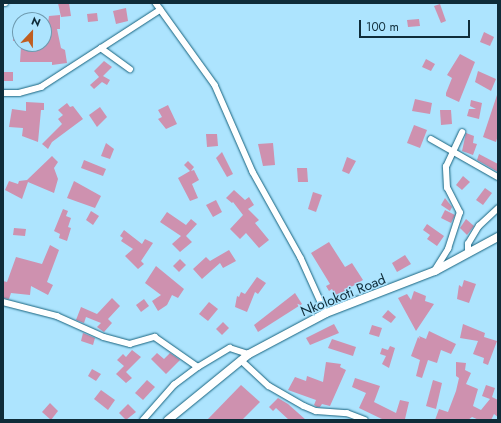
<!DOCTYPE html>
<html>
<head>
<meta charset="utf-8">
<style>
	body { margin:0 }
	#map { position:relative; width:501px; height:423px; overflow:hidden; background:#ade4fe; font-family:Jost,sans-serif }
	div>[style] { position:absolute }
	.building>* { inset:0; background:#ce91af }
	.roads { filter:drop-shadow(0 0 1px #17637f) drop-shadow(0 0 1px #17637f) }
	.street>* { height:5.5px; margin:-2.75px; padding:0 2.75px; transform-origin:2.75px; border-radius:2.75px; background:#fff }
	.secondary>* { height:8px; margin:-4px; padding:0 4px; transform-origin:4px; border-radius:4px; background:#fff }
	span { translate:-50% -50%; white-space:nowrap; text-align:center; line-height:1.15; -webkit-text-stroke:3px #ade4fe; paint-order:stroke }
	.street-label { font-size:14px; color:#0f2c39 }
	.frame { position:absolute; inset:0; border:4px solid #0f2c39; pointer-events:none }
	.north { position:absolute; left:12px; top:12px; width:40px; height:40px; box-sizing:border-box; background:#ade4fe; border:1px solid #6e9aaf; border-radius:50%; rotate:22deg; font-size:11px; font-weight:700; line-height:16px; text-align:center; color:#0f2c39 }
	.north::after { content:''; display:block; margin:auto; width:14px; height:18px; background:#bf5e20; clip-path:polygon(50% 0,100% 100%,50% 72%,0 100%) }
	.scale { position:absolute; left:359px; top:20px; width:111px; height:18px; box-sizing:border-box; border:2px solid #0f2c39; border-top:0; padding-left:5px; font-size:12px; line-height:14px; white-space:nowrap; color:#0f2c39; -webkit-text-stroke:3px #ade4fe; paint-order:stroke }
</style>
</head>
<body>
<div id="map">
	<div class="building">
		<i style="clip-path:polygon(58px 3px,69px 3px,71px 16px,61px 17px)"></i>
		<i style="clip-path:polygon(440px 4px,446px 21px,441px 23px,434px 6px)"></i>
		<i style="clip-path:polygon(126px 8px,128px 21px,116px 24px,113px 11px)"></i>
		<i style="clip-path:polygon(97px 13px,98px 21px,88px 22px,87px 14px)"></i>
		<i style="clip-path:polygon(60px 15px,60px 29px,57px 29px,61px 48px,65px 50px,67px 63px,52px 65px,52px 62px,20px 62px,21px 47px,44px 44px,44px 24px,48px 23px,49px 16px)"></i>
		<i style="clip-path:polygon(419px 19px,420px 26px,408px 27px,407px 20px)"></i>
		<i style="clip-path:polygon(14px 28px,20px 28px,20px 41px,13px 41px)"></i>
		<i style="clip-path:polygon(484px 32px,494px 37px,490px 46px,480px 42px)"></i>
		<i style="clip-path:polygon(460px 54px,475px 62px,459px 102px,446px 96px,446px 93px,452px 78px,447px 75px)"></i>
		<i style="clip-path:polygon(426px 59px,435px 64px,431px 71px,422px 67px)"></i>
		<i style="clip-path:polygon(104px 61px,112px 67px,103px 76px,110px 80px,107px 85px,102px 82px,94px 89px,90px 85px,99px 77px,94px 71px)"></i>
		<i style="clip-path:polygon(478px 71px,496px 79px,491px 91px,475px 82px)"></i>
		<i style="clip-path:polygon(3px 72px,13px 72px,13px 81px,3px 81px)"></i>
		<i style="clip-path:polygon(497px 95px,498px 135px,496px 142px,483px 137px)"></i>
		<i style="clip-path:polygon(415px 99px,432px 103px,430px 114px,412px 111px)"></i>
		<i style="clip-path:polygon(471px 100px,482px 103px,479px 119px,467px 116px,469px 109px,476px 109px,470px 106px)"></i>
		<i style="clip-path:polygon(26px 102px,44px 103px,44px 110px,41px 110px,38px 142px,22px 136px,23px 128px,9px 127px,12px 109px,26px 111px)"></i>
		<i style="clip-path:polygon(67px 103px,70px 107px,73px 106px,83px 119px,52px 142px,48px 149px,42px 144px,62px 124px,58px 119px,63px 115px,58px 110px)"></i>
		<i style="clip-path:polygon(168px 105px,177px 124px,166px 129px,158px 119px,162px 117px,158px 110px)"></i>
		<i style="clip-path:polygon(100px 107px,107px 117px,97px 127px,89px 115px)"></i>
		<i style="clip-path:polygon(440px 110px,451px 110px,452px 124px,441px 125px)"></i>
		<i style="clip-path:polygon(414px 125px,427px 130px,420px 148px,407px 143px)"></i>
		<i style="clip-path:polygon(466px 133px,474px 136px,473px 143px,477px 144px,473px 155px,462px 151px)"></i>
		<i style="clip-path:polygon(206px 134px,217px 134px,218px 146px,207px 147px)"></i>
		<i style="clip-path:polygon(106px 143px,114px 149px,110px 159px,101px 156px)"></i>
		<i style="clip-path:polygon(273px 143px,275px 165px,263px 166px,258px 144px)"></i>
		<i style="clip-path:polygon(222px 152px,233px 174px,227px 177px,216px 158px)"></i>
		<i style="clip-path:polygon(479px 154px,498px 164px,498px 172px,477px 160px)"></i>
		<i style="clip-path:polygon(52px 156px,58px 162px,54px 168px,58px 179px,54px 193px,28px 182px,22px 199px,5px 190px,9px 181px,18px 184px,19px 181px,27px 180px)"></i>
		<i style="clip-path:polygon(347px 157px,356px 161px,349px 174px,342px 171px)"></i>
		<i style="clip-path:polygon(84px 160px,106px 169px,103px 176px,81px 168px)"></i>
		<i style="clip-path:polygon(188px 161px,194px 167px,191px 171px,194px 170px,199px 180px,192px 184px,198px 198px,190px 201px,178px 178px,190px 171px,184px 165px)"></i>
		<i style="clip-path:polygon(297px 168px,307px 168px,308px 182px,298px 182px)"></i>
		<i style="clip-path:polygon(463px 176px,470px 182px,462px 190px,456px 185px)"></i>
		<i style="clip-path:polygon(74px 181px,101px 196px,95px 208px,67px 198px)"></i>
		<i style="clip-path:polygon(485px 188px,492px 193px,483px 205px,476px 200px)"></i>
		<i style="clip-path:polygon(234px 190px,245px 200px,249px 197px,254px 205px,248px 209px,259px 220px,255px 223px,269px 240px,259px 248px,246px 233px,240px 239px,230px 229px,243px 215px,233px 202px,232px 203px,226px 198px)"></i>
		<i style="clip-path:polygon(313px 192px,322px 195px,316px 212px,308px 209px)"></i>
		<i style="clip-path:polygon(445px 198px,452px 207px,450px 211px,441px 205px)"></i>
		<i style="clip-path:polygon(216px 200px,222px 212px,213px 217px,206px 205px)"></i>
		<i style="clip-path:polygon(63px 209px,68px 211px,66px 216px,71px 218px,68px 227px,71px 228px,67px 241px,59px 238px,60px 234px,54px 231px)"></i>
		<i style="clip-path:polygon(445px 210px,455px 215px,451px 223px,441px 218px)"></i>
		<i style="clip-path:polygon(91px 211px,99px 216px,93px 225px,86px 220px)"></i>
		<i style="clip-path:polygon(167px 212px,186px 225px,191px 219px,197px 224px,186px 236px,192px 242px,180px 252px,172px 244px,181px 236px,160px 222px)"></i>
		<i style="clip-path:polygon(466px 219px,474px 226px,467px 235px,460px 228px)"></i>
		<i style="clip-path:polygon(427px 224px,444px 236px,437px 246px,427px 239px,430px 235px,423px 230px)"></i>
		<i style="clip-path:polygon(14px 228px,26px 229px,25px 236px,13px 235px)"></i>
		<i style="clip-path:polygon(124px 230px,142px 244px,145px 239px,153px 243px,141px 261px,144px 264px,138px 269px,125px 256px,133px 249px,121px 241px,123px 238px,120px 236px)"></i>
		<i style="clip-path:polygon(329px 242px,345px 267px,352px 263px,363px 280px,336px 296px,332px 289px,329px 291px,326px 286px,330px 284px,311px 253px)"></i>
		<i style="clip-path:polygon(50px 245px,59px 250px,47px 282px,53px 285px,48px 295px,31px 286px,30px 295px,11px 293px,9px 299px,3px 298px,3px 281px,7px 282px,16px 257px,42px 264px)"></i>
		<i style="clip-path:polygon(229px 250px,236px 261px,223px 268px,220px 263px,202px 279px,193px 269px,206px 257px,210px 261px)"></i>
		<i style="clip-path:polygon(405px 255px,411px 264px,397px 272px,392px 263px)"></i>
		<i style="clip-path:polygon(180px 259px,186px 265px,179px 272px,173px 266px)"></i>
		<i style="clip-path:polygon(156px 266px,184px 289px,178px 298px,172px 295px,167px 305px,158px 311px,152px 301px,161px 295px,145px 283px)"></i>
		<i style="clip-path:polygon(257px 277px,266px 283px,258px 294px,255px 292px,247px 312px,235px 307px,237px 296px,239px 297px,241px 292px,245px 294px)"></i>
		<i style="clip-path:polygon(464px 280px,476px 284px,469px 303px,457px 299px,459px 285px,462px 287px)"></i>
		<i style="clip-path:polygon(414px 291px,426px 296px,425px 301px,434px 304px,416px 331px,398px 298px,407px 294px,411px 300px)"></i>
		<i style="clip-path:polygon(295px 293px,302px 304px,258px 332px,254px 325px)"></i>
		<i style="clip-path:polygon(112px 298px,120px 306px,108px 319px,112px 323px,104px 332px,97px 327px,101px 323px,86px 317px,84px 323px,76px 320px,81px 307px,97px 314px)"></i>
		<i style="clip-path:polygon(144px 299px,149px 306px,141px 312px,136px 305px)"></i>
		<i style="clip-path:polygon(209px 302px,218px 309px,208px 321px,199px 314px)"></i>
		<i style="clip-path:polygon(388px 310px,396px 317px,391px 323px,382px 317px)"></i>
		<i style="clip-path:polygon(223px 322px,229px 328px,222px 335px,216px 329px)"></i>
		<i style="clip-path:polygon(334px 324px,339px 333px,310px 345px,306px 338px)"></i>
		<i style="clip-path:polygon(463px 324px,485px 333px,484px 337px,497px 341px,488px 365px,483px 363px,484px 358px,473px 354px,478px 341px,460px 338px)"></i>
		<i style="clip-path:polygon(372px 325px,382px 328px,379px 337px,369px 334px)"></i>
		<i style="clip-path:polygon(429px 331px,456px 344px,451px 354px,441px 350px,437px 363px,428px 360px,422px 378px,416px 376px,420px 360px,411px 356px,418px 337px,420px 339px,419px 336px,426px 339px)"></i>
		<i style="clip-path:polygon(83px 333px,95px 338px,93px 345px,81px 341px)"></i>
		<i style="clip-path:polygon(332px 339px,356px 347px,353px 356px,328px 348px)"></i>
		<i style="clip-path:polygon(390px 346px,395px 348px,389px 368px,382px 364px,386px 356px,380px 354px,382px 348px,388px 350px)"></i>
		<i style="clip-path:polygon(132px 350px,141px 357px,126px 372px,132px 378px,126px 383px,116px 374px,124px 366px,117px 360px,123px 354px,126px 357px)"></i>
		<i style="clip-path:polygon(157px 353px,164px 359px,170px 353px,180px 360px,166px 374px,151px 359px)"></i>
		<i style="clip-path:polygon(326px 362px,341px 364px,340px 367px,346px 370px,330px 406px,322px 404px,320px 407px,317px 407px,314px 405px,316px 400px,288px 390px,295px 377px,306px 381px,307px 376px,323px 382px)"></i>
		<i style="clip-path:polygon(456px 362px,466px 363px,465px 370px,471px 373px,466px 384px,478px 389px,473px 406px,481px 410px,490px 399px,482px 396px,486px 385px,495px 388px,492px 397px,498px 400px,498px 417px,494px 414px,491px 420px,479px 420px,472px 417px,468px 420px,435px 420px,439px 409px,448px 412px,456px 391px,459px 378px,456px 376px)"></i>
		<i style="clip-path:polygon(92px 369px,101px 374px,96px 381px,88px 376px)"></i>
		<i style="clip-path:polygon(355px 378px,380px 386px,374px 402px,396px 413px,400px 400px,409px 402px,405px 419px,384px 420px,359px 408px,366px 393px,352px 387px)"></i>
		<i style="clip-path:polygon(147px 380px,155px 387px,143px 400px,135px 393px)"></i>
		<i style="clip-path:polygon(433px 380px,442px 383px,436px 409px,426px 406px)"></i>
		<i style="clip-path:polygon(241px 385px,260px 402px,242px 420px,207px 420px)"></i>
		<i style="clip-path:polygon(101px 390px,115px 400px,108px 410px,94px 399px)"></i>
		<i style="clip-path:polygon(278px 398px,288px 404px,306px 420px,289px 420px,276px 408px,273px 411px,269px 407px)"></i>
		<i style="clip-path:polygon(50px 403px,58px 411px,51px 420px,42px 412px)"></i>
		<i style="clip-path:polygon(128px 404px,136px 412px,126px 420px,119px 413px)"></i>
	</div>
	<div class="roads">
		<div class="street">
			<i style="left:3px;top:3px;width:2px"></i>
			<i style="left:156px;top:3px;width:101px;rotate:54.3deg"></i>
			<i style="left:215px;top:85px;width:95px;rotate:66.4deg"></i>
			<i style="left:253px;top:172px;width:98px;rotate:60.8deg"></i>
			<i style="left:301px;top:258px;width:60px;rotate:65.6deg"></i>
			<i style="left:101px;top:48px;width:36px;rotate:36deg"></i>
			<i style="left:3px;top:93px;width:16px"></i>
			<i style="left:19px;top:93px;width:23px;rotate:-15deg"></i>
			<i style="left:41px;top:87px;width:142px;rotate:-32.9deg"></i>
			<i style="left:431px;top:139px;width:77px;rotate:29.6deg"></i>
			<i style="left:468px;top:254px;width:10px;rotate:-90deg"></i>
			<i style="left:468px;top:244px;width:21px;rotate:-59deg"></i>
			<i style="left:479px;top:226px;width:26px;rotate:-43deg"></i>
			<i style="left:435px;top:270px;width:25px;rotate:-58deg"></i>
			<i style="left:448px;top:249px;width:38px;rotate:-72deg"></i>
			<i style="left:460px;top:213px;width:28px;rotate:-117deg"></i>
			<i style="left:447px;top:188px;width:21px;rotate:-93deg"></i>
			<i style="left:446px;top:167px;width:38px;rotate:-65deg"></i>
			<i style="left:3px;top:302px;width:56px;rotate:14.5deg"></i>
			<i style="left:57px;top:316px;width:51px;rotate:24.1deg"></i>
			<i style="left:104px;top:337px;width:27px;rotate:15deg"></i>
			<i style="left:130px;top:344px;width:26px;rotate:-16deg"></i>
			<i style="left:155px;top:337px;width:52px;rotate:34.9deg"></i>
			<i style="left:241px;top:360px;width:38px;rotate:43deg"></i>
			<i style="left:269px;top:386px;width:40px;rotate:29.7deg"></i>
			<i style="left:304px;top:406px;width:13px;rotate:23deg"></i>
			<i style="left:316px;top:411px;width:31px;rotate:4deg"></i>
			<i style="left:347px;top:413px;width:19px;rotate:21deg"></i>
			<i style="left:143px;top:420px;width:47px;rotate:-48.5deg"></i>
			<i style="left:174px;top:385px;width:30px;rotate:-37deg"></i>
			<i style="left:198px;top:367px;width:37px;rotate:-31deg"></i>
			<i style="left:230px;top:348px;width:20px;rotate:18deg"></i>
		</div>
		<div class="secondary">
			<i style="left:168px;top:420px;width:104px;rotate:-39.2deg"></i>
			<i style="left:249px;top:354px;width:87px;rotate:-28deg"></i>
			<i style="left:326px;top:313px;width:117px;rotate:-21.1deg"></i>
			<i style="left:435px;top:271px;width:72px;rotate:-28.4deg"></i>
		</div>
	</div>
	<div class="street-label">
		<span style="left:343px;top:295px;rotate:-22deg">Nkolokoti Road</span>
	</div>
	<div class="frame"></div>
	<div class="north">N</div>
	<div class="scale">100 m</div>
</div>
</body>
</html>
